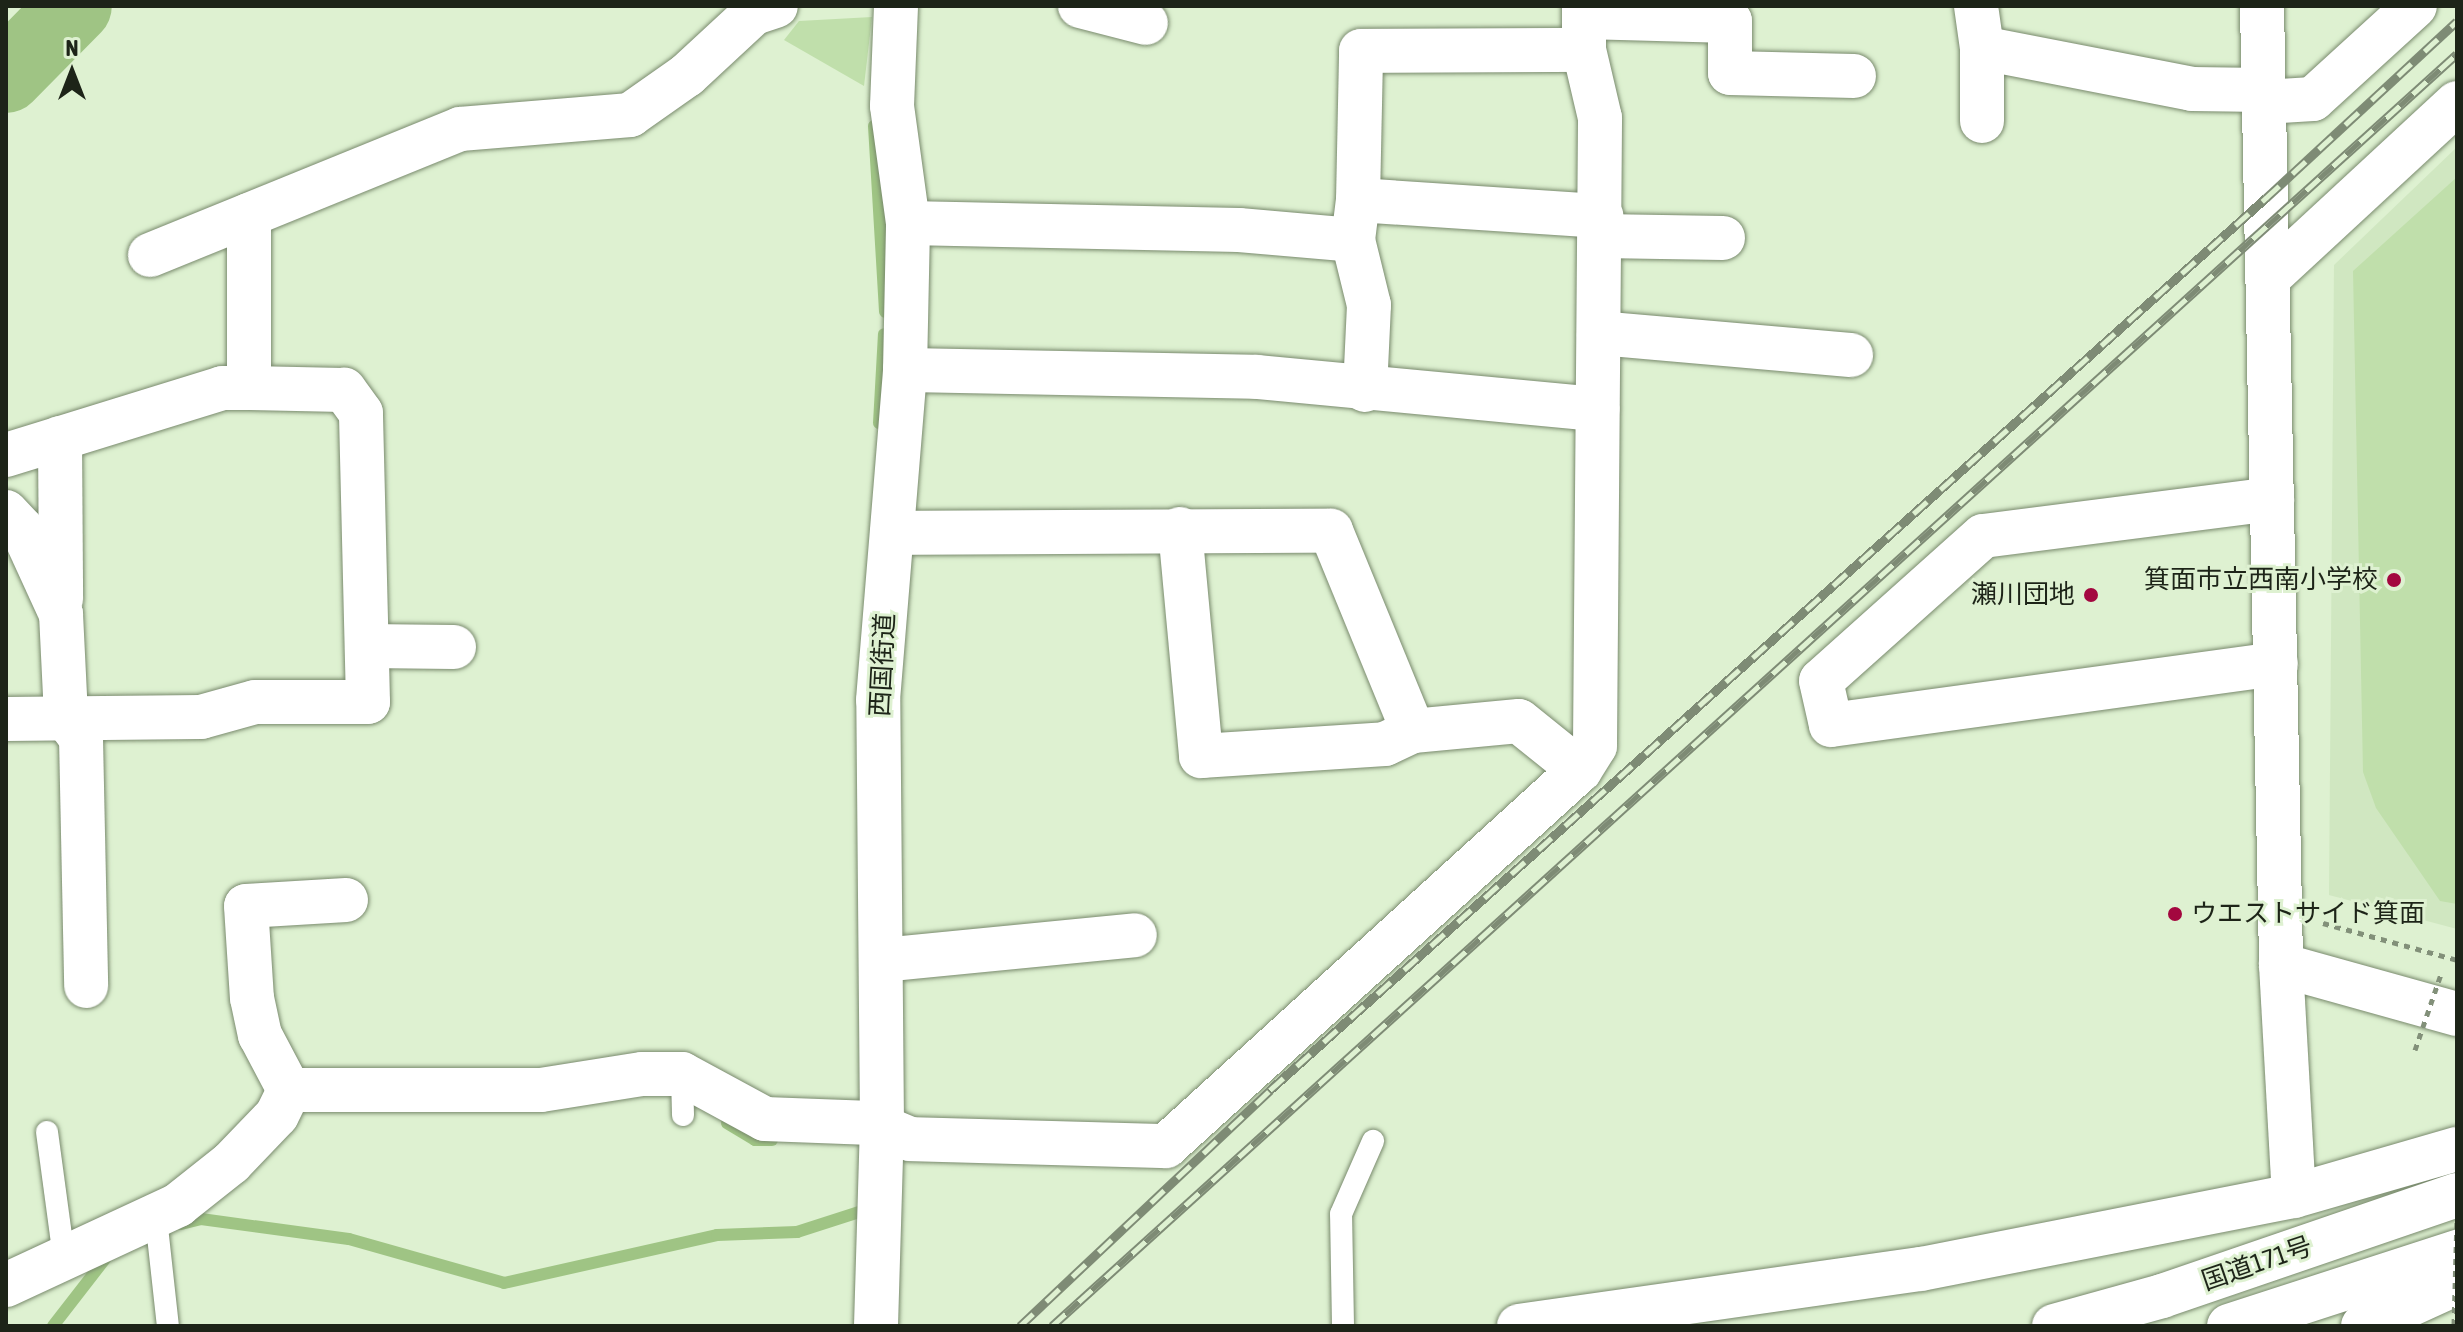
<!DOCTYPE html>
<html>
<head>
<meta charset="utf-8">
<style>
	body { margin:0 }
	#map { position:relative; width:2463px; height:1332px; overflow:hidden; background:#def1d1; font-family:"Asap Condensed","Noto Sans JP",sans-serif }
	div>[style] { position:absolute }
	.built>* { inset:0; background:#d0e7c1 }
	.green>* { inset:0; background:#c0dfab }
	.stream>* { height:12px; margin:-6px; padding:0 6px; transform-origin:6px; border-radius:6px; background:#9fc484 }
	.river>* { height:74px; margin:-37px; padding:0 37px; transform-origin:37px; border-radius:37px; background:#9fc484 }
	.path>* { height:5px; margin-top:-2.5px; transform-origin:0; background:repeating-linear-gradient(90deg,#829079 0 6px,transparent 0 12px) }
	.roads { filter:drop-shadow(0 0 2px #798a6d) drop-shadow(0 0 2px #798a6d) }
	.lane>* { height:22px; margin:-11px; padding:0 11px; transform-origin:11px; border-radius:11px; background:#fff }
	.street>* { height:44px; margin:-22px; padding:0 22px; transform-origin:22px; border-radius:22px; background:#fff }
	.secondary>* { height:44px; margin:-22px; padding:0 22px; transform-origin:22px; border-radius:22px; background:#fff }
	.highway>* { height:44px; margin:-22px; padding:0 22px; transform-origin:22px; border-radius:22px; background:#fff }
	.rail>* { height:9px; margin-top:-4.5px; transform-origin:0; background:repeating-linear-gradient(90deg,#def1d1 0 18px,#7e8b75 0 36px); box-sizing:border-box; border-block:2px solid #7e8b75 }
	.path-bridge>* { height:5px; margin-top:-2.5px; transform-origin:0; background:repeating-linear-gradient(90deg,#829079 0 6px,transparent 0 12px) }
	.dots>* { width:22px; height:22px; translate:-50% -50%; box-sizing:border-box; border:4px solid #def1d1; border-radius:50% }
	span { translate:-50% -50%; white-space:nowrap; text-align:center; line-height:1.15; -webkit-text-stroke:6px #def1d1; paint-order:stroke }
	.poi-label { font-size:26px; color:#1d2418 }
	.right { translate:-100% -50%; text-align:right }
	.left { translate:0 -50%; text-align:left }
	.street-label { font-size:26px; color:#1d2418 }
	.frame { position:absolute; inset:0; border:8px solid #1d2418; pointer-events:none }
	.north { position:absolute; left:32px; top:32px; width:80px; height:80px; -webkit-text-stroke:6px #def1d1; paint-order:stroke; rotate:0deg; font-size:22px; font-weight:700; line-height:32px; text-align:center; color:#1d2418 }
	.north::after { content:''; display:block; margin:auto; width:28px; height:36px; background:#1d2418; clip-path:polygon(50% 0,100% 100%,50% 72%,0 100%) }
</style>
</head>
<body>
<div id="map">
	<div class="built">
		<i style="clip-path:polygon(2457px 147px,2457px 929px,2329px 895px,2334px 265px)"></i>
	</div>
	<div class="green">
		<i style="clip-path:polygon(872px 17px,864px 86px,784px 40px,799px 21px)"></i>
		<i style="clip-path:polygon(2457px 177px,2457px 904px,2440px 901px,2376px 808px,2363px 772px,2353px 271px)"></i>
	</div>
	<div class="stream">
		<i style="left:874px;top:126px;width:186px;rotate:86.6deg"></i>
		<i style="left:879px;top:423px;width:89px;rotate:-86.8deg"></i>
		<i style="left:727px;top:1123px;width:33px;rotate:31deg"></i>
		<i style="left:755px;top:1140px;width:17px"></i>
		<i style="left:181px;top:1224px;width:21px;rotate:-14deg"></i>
		<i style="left:201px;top:1219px;width:149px;rotate:7.7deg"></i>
		<i style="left:349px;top:1239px;width:161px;rotate:15.8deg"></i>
		<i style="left:504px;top:1283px;width:218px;rotate:-12.7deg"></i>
		<i style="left:717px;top:1235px;width:80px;rotate:-2.1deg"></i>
		<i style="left:797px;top:1232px;width:71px;rotate:-17.9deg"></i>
		<i style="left:865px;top:1210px;width:9px;rotate:-90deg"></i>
		<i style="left:53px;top:1326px;width:85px;rotate:-52.2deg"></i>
	</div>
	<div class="river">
		<i style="left:6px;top:76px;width:98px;rotate:-45.4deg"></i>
	</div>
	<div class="path">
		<i style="left:2323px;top:923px;width:139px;rotate:15.4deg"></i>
	</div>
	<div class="roads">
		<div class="lane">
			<i style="left:682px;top:1074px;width:41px;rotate:88.6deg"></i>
			<i style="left:47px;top:1132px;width:127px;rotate:82.3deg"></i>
			<i style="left:156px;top:1218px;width:109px;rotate:83.7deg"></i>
			<i style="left:1343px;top:1326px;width:112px;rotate:-91deg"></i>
			<i style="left:1341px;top:1214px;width:80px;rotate:-66.3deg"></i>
		</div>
		<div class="street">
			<i style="left:1080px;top:6px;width:68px;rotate:14.4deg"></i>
			<i style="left:1976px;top:6px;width:42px;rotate:81.9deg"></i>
			<i style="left:1982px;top:48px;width:214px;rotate:11deg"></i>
			<i style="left:2192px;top:89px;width:72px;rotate:0.8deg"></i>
			<i style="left:1584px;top:17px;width:146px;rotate:1.6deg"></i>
			<i style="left:1730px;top:21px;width:52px;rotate:90deg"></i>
			<i style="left:1730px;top:73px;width:124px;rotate:1.4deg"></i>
			<i style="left:1982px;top:48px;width:73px;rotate:90deg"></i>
			<i style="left:2264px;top:102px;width:49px;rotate:-3.5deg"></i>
			<i style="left:2313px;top:99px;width:138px;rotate:-42.4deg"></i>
			<i style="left:1358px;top:200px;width:149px;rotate:-88.8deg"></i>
			<i style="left:1361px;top:51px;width:223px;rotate:-0.3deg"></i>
			<i style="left:908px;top:223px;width:331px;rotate:1.2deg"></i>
			<i style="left:1239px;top:230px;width:114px;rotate:5deg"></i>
			<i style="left:1353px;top:240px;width:40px;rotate:-82.9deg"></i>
			<i style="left:1358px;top:200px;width:244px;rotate:3.8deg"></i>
			<i style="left:1601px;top:236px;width:122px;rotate:0.9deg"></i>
			<i style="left:1353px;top:240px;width:67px;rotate:76.2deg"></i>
			<i style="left:1369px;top:305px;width:85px;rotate:92.7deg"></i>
			<i style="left:150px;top:255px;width:335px;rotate:-22.1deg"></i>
			<i style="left:460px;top:129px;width:171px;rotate:-4.7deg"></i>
			<i style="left:630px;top:115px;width:70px;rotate:-35.1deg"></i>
			<i style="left:687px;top:75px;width:91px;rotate:-42.8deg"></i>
			<i style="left:754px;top:13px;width:23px;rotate:-18deg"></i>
			<i style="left:1599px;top:333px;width:253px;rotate:5deg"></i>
			<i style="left:905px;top:370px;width:352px;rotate:1.1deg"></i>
			<i style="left:1257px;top:377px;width:342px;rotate:5.4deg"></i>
			<i style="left:60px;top:438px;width:161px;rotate:89.6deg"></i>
			<i style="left:6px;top:455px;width:226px;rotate:-17.2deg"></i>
			<i style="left:222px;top:388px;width:27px"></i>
			<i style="left:249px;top:388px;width:173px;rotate:-90deg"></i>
			<i style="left:2272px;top:499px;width:291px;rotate:172.7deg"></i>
			<i style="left:1983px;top:536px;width:217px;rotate:138.2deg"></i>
			<i style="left:1821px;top:681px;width:45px;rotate:77.2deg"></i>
			<i style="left:1831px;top:725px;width:449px;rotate:-7.8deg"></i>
			<i style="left:6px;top:512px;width:23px;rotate:47deg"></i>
			<i style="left:22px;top:529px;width:94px;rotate:65.4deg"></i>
			<i style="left:61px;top:614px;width:104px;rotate:87.2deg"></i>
			<i style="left:66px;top:718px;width:25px;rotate:53deg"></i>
			<i style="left:81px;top:738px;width:248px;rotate:88.8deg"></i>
			<i style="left:1180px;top:529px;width:228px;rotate:84.7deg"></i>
			<i style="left:1201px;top:756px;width:184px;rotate:-3.7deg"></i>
			<i style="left:1385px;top:744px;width:31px;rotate:-25deg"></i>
			<i style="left:1413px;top:731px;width:106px;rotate:-5.4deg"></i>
			<i style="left:1519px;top:721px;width:78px;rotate:38.8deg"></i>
			<i style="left:892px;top:533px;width:439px;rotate:-0.3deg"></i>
			<i style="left:1331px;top:531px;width:216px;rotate:67.7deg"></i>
			<i style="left:367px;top:646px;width:87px;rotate:0.7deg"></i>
			<i style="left:6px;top:719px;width:195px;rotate:-0.6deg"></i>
			<i style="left:201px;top:717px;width:56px;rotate:-15.5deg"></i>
			<i style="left:255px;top:702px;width:113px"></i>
			<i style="left:368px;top:702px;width:289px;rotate:-91.4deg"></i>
			<i style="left:361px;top:413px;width:29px;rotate:-126deg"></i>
			<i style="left:344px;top:390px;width:95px;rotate:-178.8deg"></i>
			<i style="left:346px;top:900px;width:100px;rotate:176.6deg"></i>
			<i style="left:246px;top:906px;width:92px;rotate:86.3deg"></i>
			<i style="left:252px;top:998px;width:38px;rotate:78deg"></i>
			<i style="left:260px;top:1035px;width:62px;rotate:62.2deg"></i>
			<i style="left:289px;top:1090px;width:252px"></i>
			<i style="left:541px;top:1090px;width:102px;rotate:-9deg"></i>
			<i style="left:642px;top:1074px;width:40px"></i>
			<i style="left:682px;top:1074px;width:94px;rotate:28.5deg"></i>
			<i style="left:765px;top:1119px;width:107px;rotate:2.1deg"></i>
			<i style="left:872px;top:1123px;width:41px;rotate:22.8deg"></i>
			<i style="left:910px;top:1139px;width:256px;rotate:1.6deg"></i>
			<i style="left:1166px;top:1146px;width:559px;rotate:-42.25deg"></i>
			<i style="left:1580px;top:770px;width:28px;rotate:-58deg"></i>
			<i style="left:1595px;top:746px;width:628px;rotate:-89.54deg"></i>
			<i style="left:1600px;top:118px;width:70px;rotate:-103.2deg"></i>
			<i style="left:1584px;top:50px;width:44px;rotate:-90deg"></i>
			<i style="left:882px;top:960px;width:254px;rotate:-5.6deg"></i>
			<i style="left:6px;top:1285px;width:190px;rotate:-24.9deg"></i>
			<i style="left:178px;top:1205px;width:68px;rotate:-38.4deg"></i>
			<i style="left:231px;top:1163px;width:66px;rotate:-46.2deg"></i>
			<i style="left:277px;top:1115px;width:28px;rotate:-64deg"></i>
			<i style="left:876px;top:1326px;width:201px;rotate:-88.3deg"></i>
			<i style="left:882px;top:1125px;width:425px;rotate:-90.5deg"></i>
			<i style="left:878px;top:700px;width:331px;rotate:-85.3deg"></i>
			<i style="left:905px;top:370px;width:147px;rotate:-88.8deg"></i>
			<i style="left:908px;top:223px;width:118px;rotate:-97.8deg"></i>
			<i style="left:892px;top:106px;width:100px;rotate:-87.7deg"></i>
		</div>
		<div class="secondary">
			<i style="left:2262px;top:6px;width:959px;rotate:88.86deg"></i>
			<i style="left:2281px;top:965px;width:231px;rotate:86.8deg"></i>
			<i style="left:2269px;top:277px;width:256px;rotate:-42.8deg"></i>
			<i style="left:2281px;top:965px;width:183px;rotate:15.6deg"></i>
		</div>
		<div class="highway">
			<i style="left:1519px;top:1326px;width:406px;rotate:-8.1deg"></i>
			<i style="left:1921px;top:1269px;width:380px;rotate:-11.1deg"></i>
			<i style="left:2294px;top:1196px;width:170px;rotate:-16.1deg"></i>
			<i style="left:2054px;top:1326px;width:112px;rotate:-15.5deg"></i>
			<i style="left:2162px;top:1296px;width:312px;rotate:-18.9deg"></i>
			<i style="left:2229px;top:1326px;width:240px;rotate:-18deg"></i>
			<i style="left:2363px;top:1326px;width:103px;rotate:-24.6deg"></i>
		</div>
	</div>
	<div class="rail">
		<i style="left:1020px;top:1326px;width:344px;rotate:-43.3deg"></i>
		<i style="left:1270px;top:1090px;width:1337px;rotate:-41.85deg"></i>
		<i style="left:2266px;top:198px;width:260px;rotate:-42.8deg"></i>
		<i style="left:1052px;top:1326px;width:1895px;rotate:-42.16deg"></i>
	</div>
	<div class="path-bridge">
		<i style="left:2415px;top:1050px;width:80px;rotate:-71.1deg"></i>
		<i style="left:2454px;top:1325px;width:107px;rotate:-88.4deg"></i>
	</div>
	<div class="dots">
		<i style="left:2394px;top:580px;background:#a3073f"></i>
		<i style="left:2091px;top:595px;background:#a3073f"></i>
		<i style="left:2175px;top:914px;background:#a3073f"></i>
	</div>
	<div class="poi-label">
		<span class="right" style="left:2378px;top:580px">箕面市立西南小学校</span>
		<span class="right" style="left:2075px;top:595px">瀬川団地</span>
		<span class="left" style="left:2191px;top:914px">ウエストサイド箕面</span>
	</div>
	<div class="street-label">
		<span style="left:883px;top:665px;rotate:-87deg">西国街道</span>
		<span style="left:2257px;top:1264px;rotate:-19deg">国道171号</span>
	</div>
	<div class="frame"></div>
	<div class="north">N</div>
</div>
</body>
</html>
